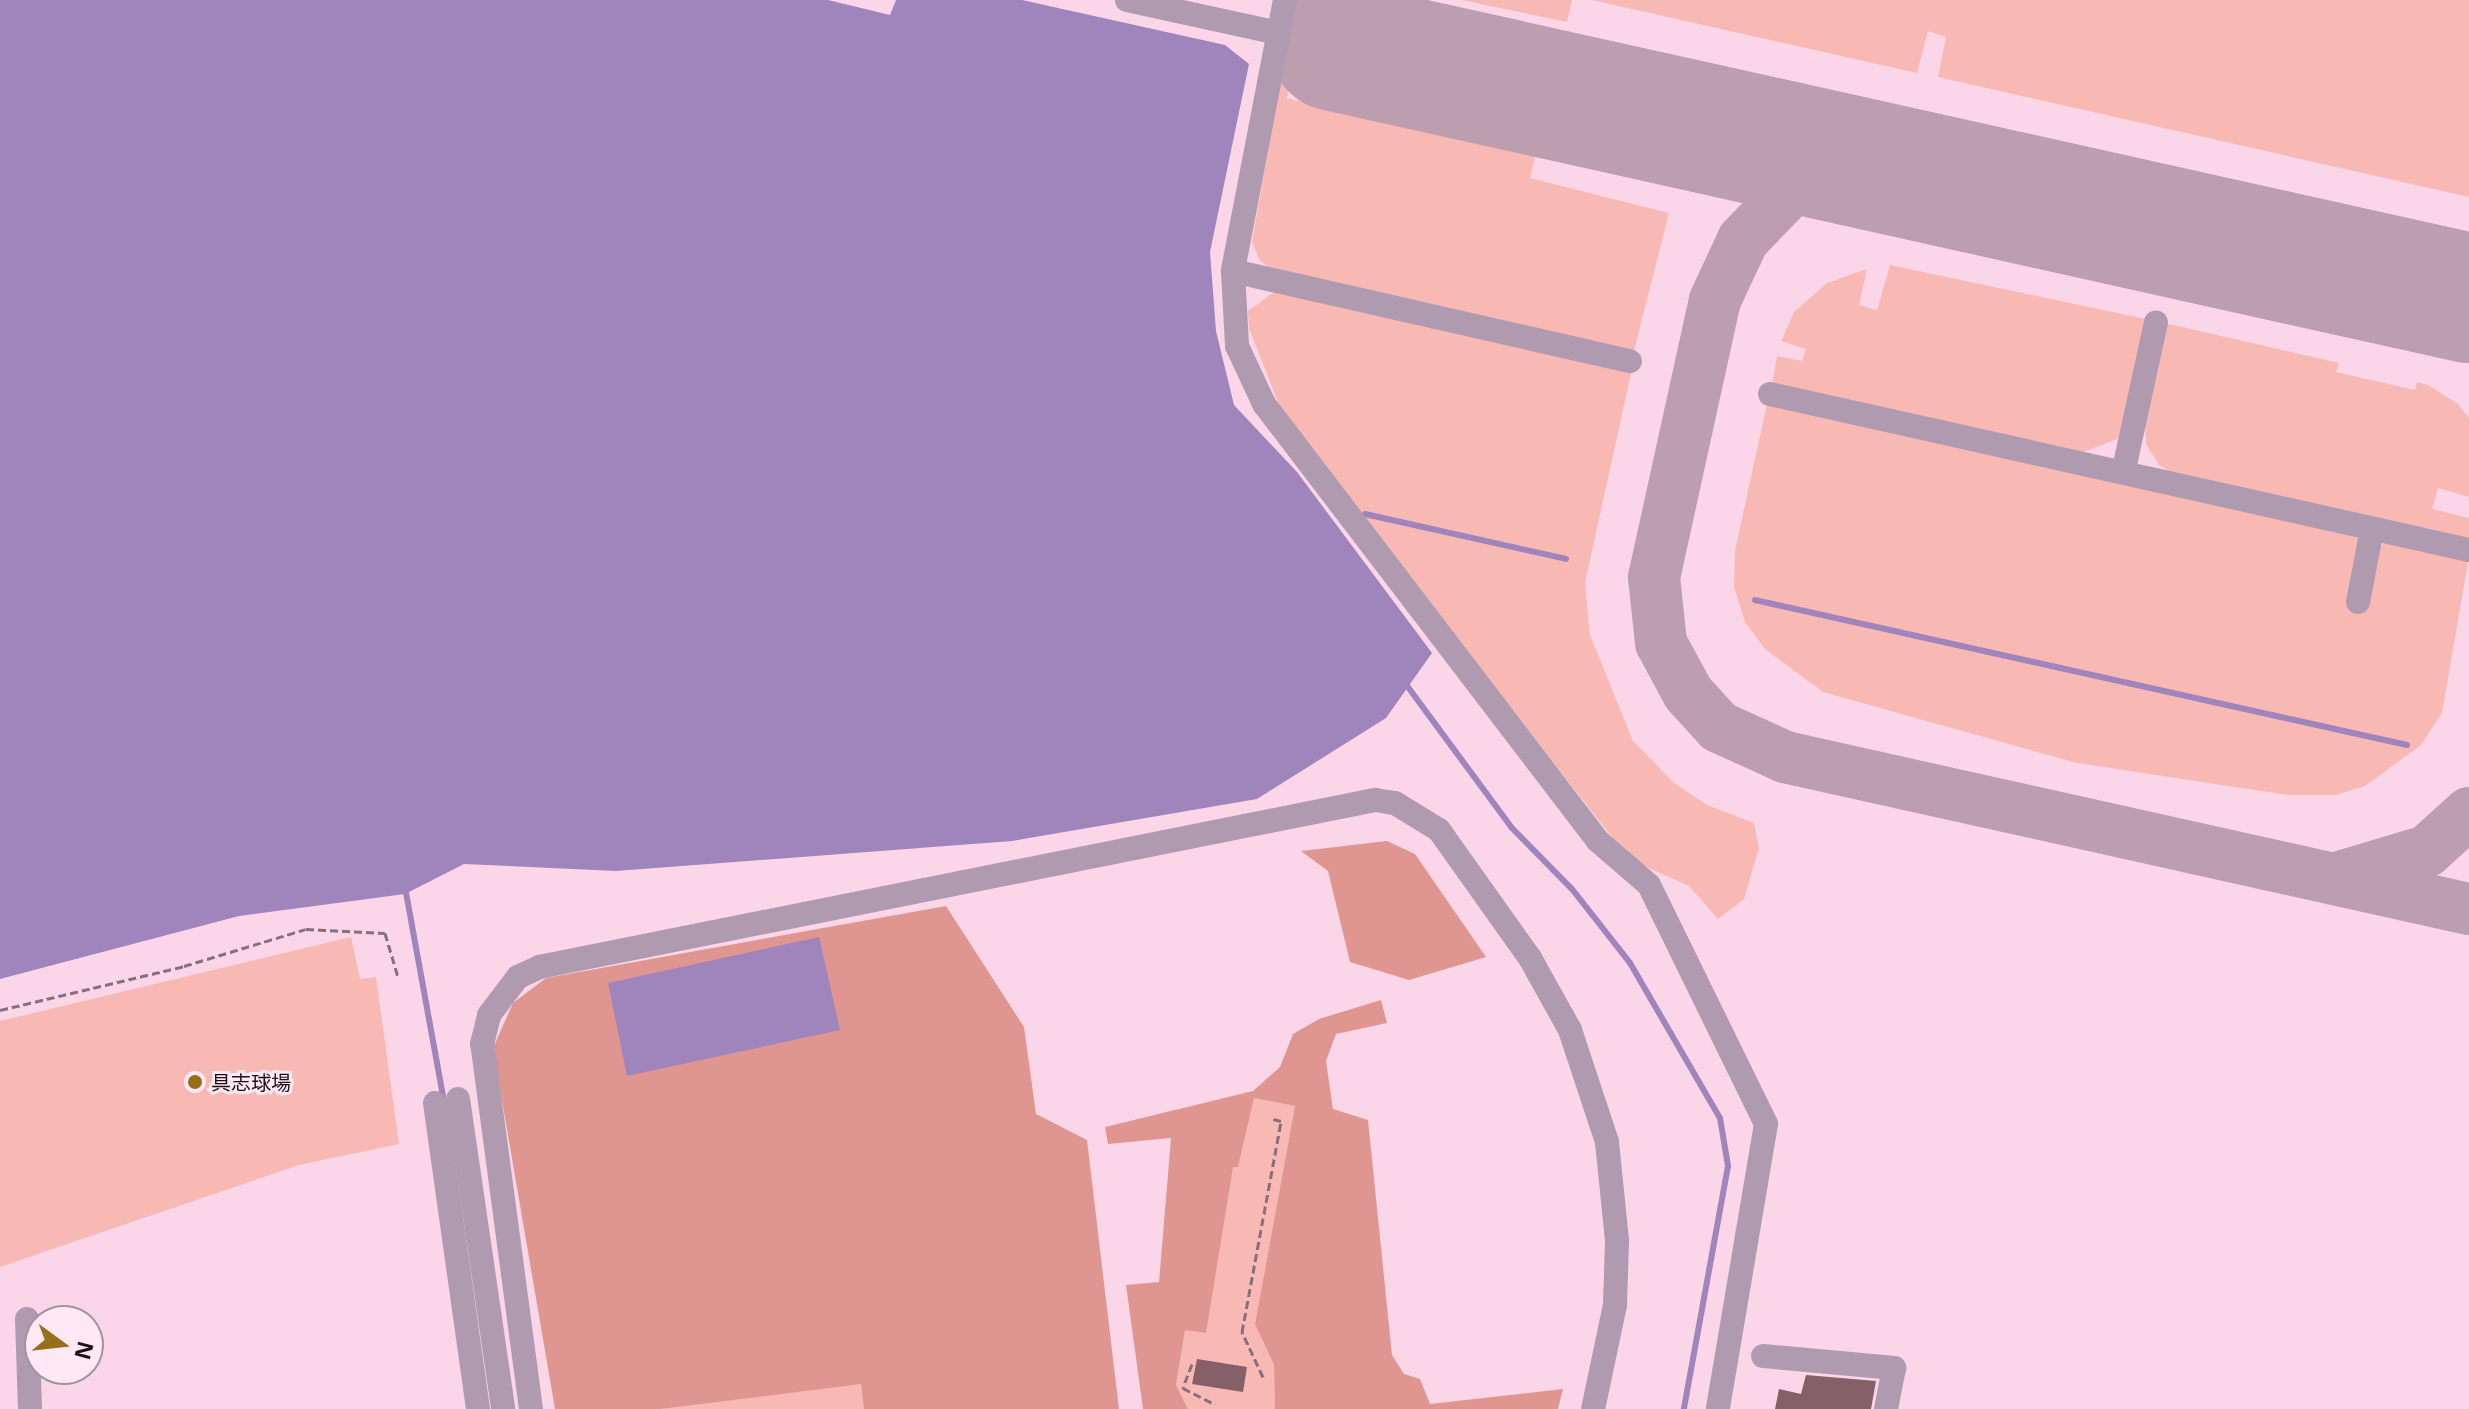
<!DOCTYPE html>
<html>
<head>
<meta charset="utf-8">
<style>
	body { margin:0 }
	#map { position:relative; width:2469px; height:1409px; overflow:hidden; background:#fbd6e9; font-family:"Noto Sans","Noto Sans JP",sans-serif }
	div>[style] { position:absolute }
	.green>* { inset:0; background:#f8b9b4 }
	.forest>* { inset:0; background:#df9691 }
	.water>* { inset:0; background:#a084bc }
	.stream>* { height:6px; margin:-3px; padding:0 3px; transform-origin:3px; border-radius:3px; background:#a084bc }
	.taxiway>* { height:52px; margin:-26px; padding:0 26px; transform-origin:26px; border-radius:26px; background:#bc9eae }
	.runway>* { height:130px; margin:-65px; padding:0 65px; transform-origin:65px; border-radius:65px; background:#bc9eae }
	.building>* { inset:0; background:#856068 }
	.path>* { height:3px; margin-top:-1.5px; transform-origin:0; background:repeating-linear-gradient(90deg,#876f7c 0 8px,transparent 0 12px) }
	.minor>* { height:24px; margin:-12px; padding:0 12px; transform-origin:12px; border-radius:12px; background:#b09ab0 }
	.dots>* { width:22px; height:22px; translate:-50% -50%; box-sizing:border-box; border:4px solid #fee8f3; border-radius:50% }
	span { translate:-50% -50%; white-space:nowrap; text-align:center; line-height:1.15; -webkit-text-stroke:6px #fee8f3; paint-order:stroke }
	.poi-label { font-size:20px; color:#1c1017 }
	.left { translate:0 -50%; text-align:left }
	.north { position:absolute; left:24px; top:1305px; width:80px; height:80px; box-sizing:border-box; background:#fee8f3; border:2px solid #a4929b; border-radius:50%; rotate:105deg; font-size:22px; font-weight:700; line-height:32px; text-align:center; color:#1c1017 }
	.north::after { content:''; display:block; margin:auto; width:28px; height:36px; background:#976f1a; clip-path:polygon(50% 0,100% 100%,50% 72%,0 100%) }
</style>
</head>
<body>
<div id="map">
	<div class="green">
		<i style="clip-path:polygon(1295px 0,1308px 0,1287px 98px,1536px 153px,1530px 178px,1669px 213px,1633px 355px,1279px 274px,1260px 261px,1252px 242px)"></i>
		<i style="clip-path:polygon(1462px 0,1572px 0,1567px 22px)"></i>
		<i style="clip-path:polygon(1592px 0,2469px 0,2469px 197px,1938px 77px,1946px 37px,1928px 31px,1917px 73px)"></i>
		<i style="clip-path:polygon(1890px 265px,2146px 319px,2127px 422px,2117px 439px,2084px 452px,1772px 387px,1777px 356px,1802px 361px,1806px 349px,1781px 341px,1794px 312px,1827px 283px,1867px 269px,1859px 305px,1877px 310px)"></i>
		<i style="clip-path:polygon(1274px 292px,1632px 369px,1585px 583px,1590px 635px,1633px 741px,1674px 783px,1707px 805px,1754px 823px,1759px 848px,1744px 899px,1718px 919px,1689px 886px,1629px 859px,1285px 420px,1249px 328px,1248px 311px)"></i>
		<i style="clip-path:polygon(2165px 323px,2339px 363px,2336px 372px,2415px 390px,2417px 382px,2428px 385px,2458px 404px,2469px 418px,2469px 497px,2438px 488px,2432px 509px,2469px 518px,2469px 543px,2176px 476px,2159px 465px,2146px 444px,2145px 418px)"></i>
		<i style="clip-path:polygon(1768px 399px,2355px 531px,2373px 555px,2384px 543px,2469px 557px,2442px 713px,2421px 745px,2365px 786px,2336px 795px,2288px 795px,2077px 763px,1823px 692px,1765px 649px,1745px 622px,1734px 587px,1735px 551px)"></i>
		<i style="clip-path:polygon(351px 937px,360px 979px,376px 977px,399px 1144px,299px 1165px,0 1267px,0 1021px)"></i>
		<i style="clip-path:polygon(1254px 1098px,1295px 1106px,1255px 1324px,1274px 1365px,1275px 1409px,1188px 1409px,1176px 1385px,1185px 1329px,1205px 1333px,1233px 1166px,1238px 1166px)"></i>
		<i style="clip-path:polygon(862px 1383px,864px 1409px,661px 1409px)"></i>
	</div>
	<div class="forest">
		<i style="clip-path:polygon(1387px 841px,1415px 854px,1486px 957px,1409px 980px,1350px 962px,1328px 871px,1301px 851px)"></i>
		<i style="clip-path:polygon(946px 906px,1024px 1027px,1036px 1114px,1087px 1140px,1119px 1409px,864px 1409px,861px 1384px,661px 1409px,555px 1409px,493px 1048px,513px 1003px,546px 978px)"></i>
		<i style="clip-path:polygon(1381px 1000px,1387px 1023px,1336px 1034px,1326px 1061px,1333px 1109px,1368px 1120px,1392px 1355px,1404px 1374px,1420px 1379px,1430px 1404px,1563px 1389px,1558px 1409px,1275px 1409px,1274px 1365px,1255px 1324px,1295px 1106px,1254px 1098px,1238px 1167px,1233px 1167px,1206px 1333px,1185px 1330px,1176px 1385px,1188px 1409px,1143px 1409px,1126px 1285px,1159px 1282px,1171px 1138px,1108px 1144px,1105px 1127px,1253px 1091px,1280px 1067px,1293px 1034px,1319px 1019px)"></i>
	</div>
	<div class="water">
		<i style="clip-path:polygon(0 0,828px 0,890px 15px,896px 0,1022px 0,1225px 45px,1249px 64px,1210px 252px,1216px 331px,1234px 405px,1297px 472px,1432px 653px,1386px 718px,1257px 799px,1012px 841px,616px 871px,464px 864px,405px 894px,239px 916px,0 979px)"></i>
		<i style="clip-path:polygon(819px 937px,840px 1030px,627px 1076px,608px 983px)"></i>
	</div>
	<div class="stream">
		<i style="left:1365px;top:514px;width:206px;rotate:12.6deg"></i>
		<i style="left:1755px;top:600px;width:668px;rotate:12.54deg"></i>
		<i style="left:1405px;top:683px;width:179px;rotate:53.6deg"></i>
		<i style="left:1511px;top:827px;width:87px;rotate:45.5deg"></i>
		<i style="left:1572px;top:889px;width:94px;rotate:51.9deg"></i>
		<i style="left:1630px;top:963px;width:179px;rotate:59.9deg"></i>
		<i style="left:1720px;top:1118px;width:49px;rotate:80.5deg"></i>
		<i style="left:1728px;top:1166px;width:247px;rotate:100.3deg"></i>
		<i style="left:405px;top:887px;width:218px;rotate:79.7deg"></i>
	</div>
	<div class="taxiway">
		<i style="left:1825px;top:155px;width:118px;rotate:134deg"></i>
		<i style="left:1743px;top:240px;width:66px;rotate:115deg"></i>
		<i style="left:1715px;top:300px;width:284px;rotate:102.4deg"></i>
		<i style="left:1654px;top:577px;width:66px;rotate:83.9deg"></i>
		<i style="left:1661px;top:643px;width:57px;rotate:61.6deg"></i>
		<i style="left:1688px;top:693px;width:46px;rotate:47.6deg"></i>
		<i style="left:1719px;top:727px;width:72px;rotate:24.4deg"></i>
		<i style="left:1785px;top:757px;width:701px;rotate:12.53deg"></i>
		<i style="left:2340px;top:877px;width:91px;rotate:-16.6deg"></i>
		<i style="left:2427px;top:851px;width:57px;rotate:-42.1deg"></i>
	</div>
	<div class="runway">
		<i style="left:1335px;top:46px;width:1162px;rotate:12.53deg"></i>
	</div>
	<div class="building">
		<i style="clip-path:polygon(1197px 1359px,1247px 1367px,1243px 1392px,1192px 1384px)"></i>
		<i style="clip-path:polygon(1806px 1375px,1876px 1381px,1871px 1409px,1775px 1409px,1779px 1389px,1801px 1394px)"></i>
	</div>
	<div class="path">
		<i style="left:0;top:1010px;width:189px;rotate:-13.4deg"></i>
		<i style="left:184px;top:966px;width:127px;rotate:-16.9deg"></i>
		<i style="left:306px;top:929px;width:79px;rotate:2.9deg"></i>
		<i style="left:385px;top:933px;width:46px;rotate:73.5deg"></i>
		<i style="left:1192px;top:1364px;width:26px;rotate:111deg"></i>
		<i style="left:1183px;top:1388px;width:36px;rotate:27deg"></i>
		<i style="left:1263px;top:1377px;width:50px;rotate:-115deg"></i>
		<i style="left:1242px;top:1332px;width:215px;rotate:-79.5deg"></i>
		<i style="left:1281px;top:1121px;width:8px;rotate:-166deg"></i>
	</div>
	<div class="minor">
		<i style="left:1127px;top:0;width:155px;rotate:12.3deg"></i>
		<i style="left:1285px;top:0;width:276px;rotate:100.9deg"></i>
		<i style="left:1233px;top:271px;width:75px;rotate:86.9deg"></i>
		<i style="left:1237px;top:346px;width:64px;rotate:65deg"></i>
		<i style="left:1264px;top:404px;width:550px;rotate:52.61deg"></i>
		<i style="left:1598px;top:841px;width:67px;rotate:40.8deg"></i>
		<i style="left:1649px;top:885px;width:266px;rotate:63.9deg"></i>
		<i style="left:1766px;top:1124px;width:289px;rotate:99.6deg"></i>
		<i style="left:1233px;top:271px;width:407px;rotate:12.8deg"></i>
		<i style="left:1770px;top:394px;width:716px;rotate:12.58deg"></i>
		<i style="left:2124px;top:469px;width:150px;rotate:-77.7deg"></i>
		<i style="left:2358px;top:602px;width:74px;rotate:-79.1deg"></i>
		<i style="left:458px;top:1099px;width:313px;rotate:81.7deg"></i>
		<i style="left:435px;top:1103px;width:309px;rotate:82deg"></i>
		<i style="left:27px;top:1319px;width:90px;rotate:88.1deg"></i>
		<i style="left:1763px;top:1356px;width:132px;rotate:5.2deg"></i>
		<i style="left:1894px;top:1368px;width:42px;rotate:101deg"></i>
		<i style="left:531px;top:1409px;width:368px;rotate:-97.6deg"></i>
		<i style="left:482px;top:1044px;width:30px;rotate:-76deg"></i>
		<i style="left:489px;top:1015px;width:48px;rotate:-52.7deg"></i>
		<i style="left:518px;top:977px;width:23px;rotate:-25deg"></i>
		<i style="left:539px;top:967px;width:853px;rotate:-11.3deg"></i>
		<i style="left:1375px;top:800px;width:20px;rotate:9deg"></i>
		<i style="left:1395px;top:803px;width:52px;rotate:31.5deg"></i>
		<i style="left:1439px;top:830px;width:157px;rotate:54.6deg"></i>
		<i style="left:1530px;top:958px;width:82px;rotate:60.9deg"></i>
		<i style="left:1570px;top:1030px;width:118px;rotate:71.7deg"></i>
		<i style="left:1607px;top:1142px;width:100px;rotate:84.2deg"></i>
		<i style="left:1617px;top:1241px;width:64px;rotate:91.8deg"></i>
		<i style="left:1615px;top:1305px;width:106px;rotate:101.9deg"></i>
	</div>
	<div class="dots">
		<i style="left:195px;top:1082px;background:#976f1a"></i>
	</div>
	<div class="poi-label">
		<span class="left" style="left:211px;top:1082px">具志球場</span>
	</div>
	<div class="north">N</div>
</div>
</body>
</html>
